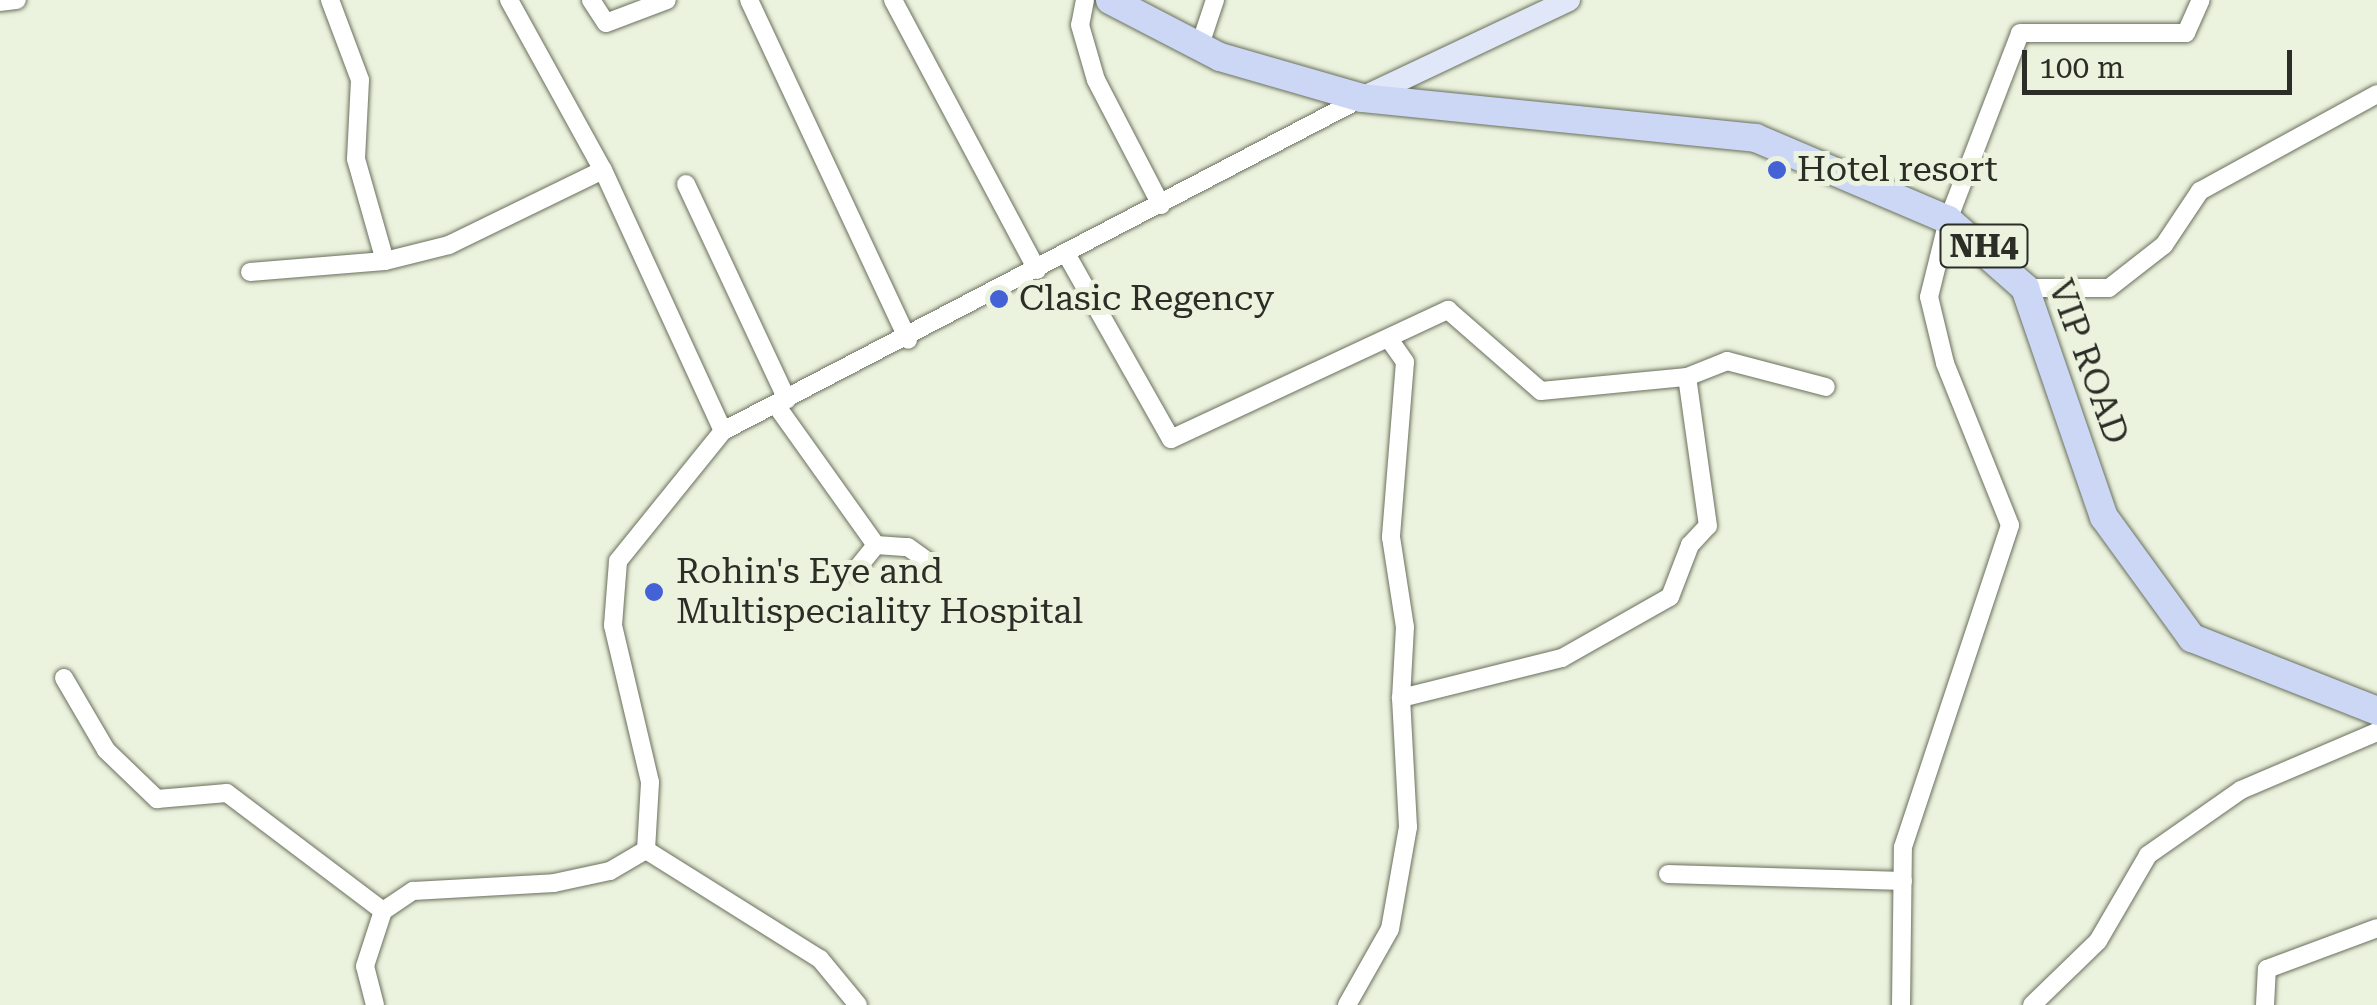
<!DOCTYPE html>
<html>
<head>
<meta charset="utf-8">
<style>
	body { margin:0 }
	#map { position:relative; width:2377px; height:1005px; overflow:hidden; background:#ebf2dd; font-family:"Roboto Serif",serif }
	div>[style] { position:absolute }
	.roads { filter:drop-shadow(0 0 2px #69705d) drop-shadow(0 0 2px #69705d) }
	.minor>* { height:18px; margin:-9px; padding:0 9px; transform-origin:9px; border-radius:9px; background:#fff }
	.major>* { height:22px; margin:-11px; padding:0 11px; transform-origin:11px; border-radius:11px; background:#e0e7f8 }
	.highway>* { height:28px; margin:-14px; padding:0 14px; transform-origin:14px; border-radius:14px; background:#cbd7f4 }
	.dots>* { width:28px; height:28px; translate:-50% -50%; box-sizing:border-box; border:5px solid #ebf2dd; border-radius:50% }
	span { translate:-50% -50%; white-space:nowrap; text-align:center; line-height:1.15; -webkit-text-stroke:10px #ebf2dd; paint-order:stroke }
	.shield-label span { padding:2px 8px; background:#ebf2dd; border:2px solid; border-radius:8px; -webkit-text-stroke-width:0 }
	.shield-label { font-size:32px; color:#2b2e26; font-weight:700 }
	.poi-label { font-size:35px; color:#2b2e26 }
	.left { translate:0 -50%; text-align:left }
	.street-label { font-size:35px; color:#2b2e26 }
	.scale { position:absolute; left:2022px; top:50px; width:270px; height:45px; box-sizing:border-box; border:5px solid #2b2e26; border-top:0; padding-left:12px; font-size:30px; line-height:35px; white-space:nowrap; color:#2b2e26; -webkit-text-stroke:8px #ebf2dd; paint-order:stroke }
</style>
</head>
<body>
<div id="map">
	<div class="roads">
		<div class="minor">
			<i style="left:330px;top:0;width:85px;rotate:69.4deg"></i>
			<i style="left:360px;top:80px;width:79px;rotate:92.9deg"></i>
			<i style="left:356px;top:159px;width:106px;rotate:74.1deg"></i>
			<i style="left:509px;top:0;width:194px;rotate:61.1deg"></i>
			<i style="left:603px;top:170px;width:287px;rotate:65.3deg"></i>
			<i style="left:591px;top:0;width:27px;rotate:57deg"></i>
			<i style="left:606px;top:23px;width:65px;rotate:-20.7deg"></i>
			<i style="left:749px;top:0;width:375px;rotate:64.9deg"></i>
			<i style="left:893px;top:0;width:306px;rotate:61.9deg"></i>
			<i style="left:1085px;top:0;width:25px;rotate:101deg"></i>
			<i style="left:1080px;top:25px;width:57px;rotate:73.8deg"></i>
			<i style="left:1096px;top:80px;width:141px;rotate:62.5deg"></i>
			<i style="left:0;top:2px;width:17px;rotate:-7deg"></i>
			<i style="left:1199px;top:48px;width:51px;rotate:-71.6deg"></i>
			<i style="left:686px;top:184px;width:238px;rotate:64.9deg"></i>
			<i style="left:1068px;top:257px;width:209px;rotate:60.5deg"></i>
			<i style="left:1171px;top:439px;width:306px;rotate:-25deg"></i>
			<i style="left:1448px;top:310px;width:123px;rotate:41.1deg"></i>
			<i style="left:1541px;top:391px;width:147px;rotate:-5.5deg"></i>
			<i style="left:1687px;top:377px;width:43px;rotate:-21.8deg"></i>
			<i style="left:1727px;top:361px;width:102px;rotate:14.7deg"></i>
			<i style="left:250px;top:272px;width:135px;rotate:-4.7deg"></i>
			<i style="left:385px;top:261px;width:66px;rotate:-14deg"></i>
			<i style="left:449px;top:245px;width:171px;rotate:-26deg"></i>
			<i style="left:2025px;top:288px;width:84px"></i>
			<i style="left:2109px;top:288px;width:70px;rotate:-38deg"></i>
			<i style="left:2164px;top:245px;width:65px;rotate:-56.3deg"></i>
			<i style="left:2200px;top:191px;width:202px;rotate:-28.7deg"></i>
			<i style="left:1389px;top:339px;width:28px;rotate:55deg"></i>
			<i style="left:1405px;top:362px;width:176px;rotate:94.6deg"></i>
			<i style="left:1391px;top:537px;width:91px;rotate:81.2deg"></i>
			<i style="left:1405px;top:627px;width:71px;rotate:93.2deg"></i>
			<i style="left:776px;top:405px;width:172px;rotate:54.5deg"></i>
			<i style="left:855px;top:571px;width:33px;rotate:-51deg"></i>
			<i style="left:876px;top:545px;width:32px;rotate:4deg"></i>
			<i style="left:908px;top:547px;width:24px;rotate:36deg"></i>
			<i style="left:64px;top:678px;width:83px;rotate:59.7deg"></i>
			<i style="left:106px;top:750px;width:71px;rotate:43.9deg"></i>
			<i style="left:157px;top:799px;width:70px;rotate:-4.9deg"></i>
			<i style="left:227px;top:793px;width:196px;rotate:37.1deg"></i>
			<i style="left:1668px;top:874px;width:235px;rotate:1.7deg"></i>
			<i style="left:375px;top:1005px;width:40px;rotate:-104.4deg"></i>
			<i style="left:365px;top:966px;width:58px;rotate:-71.9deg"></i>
			<i style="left:383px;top:911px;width:36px;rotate:-34deg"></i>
			<i style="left:413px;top:891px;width:141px;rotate:-3.2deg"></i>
			<i style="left:554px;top:883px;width:57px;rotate:-12.1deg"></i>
			<i style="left:610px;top:871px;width:42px;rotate:-30.3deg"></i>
			<i style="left:858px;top:1005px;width:60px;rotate:-129.6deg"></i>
			<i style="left:820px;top:959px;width:205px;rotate:-147.9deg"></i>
			<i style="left:646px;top:850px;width:68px;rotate:-86.6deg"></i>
			<i style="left:650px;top:782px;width:161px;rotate:-103.3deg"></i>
			<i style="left:613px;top:625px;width:64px;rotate:-85.5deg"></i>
			<i style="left:618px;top:561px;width:167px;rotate:-51.1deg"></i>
			<i style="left:723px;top:431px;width:721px;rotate:-27.53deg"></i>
			<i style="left:1347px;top:1005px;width:87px;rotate:-60.5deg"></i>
			<i style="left:1390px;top:929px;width:104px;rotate:-80deg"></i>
			<i style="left:1408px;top:827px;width:129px;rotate:-93.1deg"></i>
			<i style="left:1401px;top:698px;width:166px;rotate:-14deg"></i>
			<i style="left:1562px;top:658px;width:124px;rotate:-29.5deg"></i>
			<i style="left:1670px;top:597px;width:56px;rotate:-69deg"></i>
			<i style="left:1690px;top:545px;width:26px;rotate:-47deg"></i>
			<i style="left:1708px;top:526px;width:150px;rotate:-98deg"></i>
			<i style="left:1901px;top:1005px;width:158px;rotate:-89.3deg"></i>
			<i style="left:1903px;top:847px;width:339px;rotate:-71.6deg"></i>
			<i style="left:2010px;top:525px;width:175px;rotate:-111.9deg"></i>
			<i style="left:1945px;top:363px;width:68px;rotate:-103.6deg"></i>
			<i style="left:1929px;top:297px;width:79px;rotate:-76.1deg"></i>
			<i style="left:1948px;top:220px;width:200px;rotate:-68.9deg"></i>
			<i style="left:2020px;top:33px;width:166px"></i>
			<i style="left:2186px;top:33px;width:36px;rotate:-66deg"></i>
			<i style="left:2032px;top:1005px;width:92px;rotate:-44.1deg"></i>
			<i style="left:2098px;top:941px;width:99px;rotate:-59.8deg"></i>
			<i style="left:2148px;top:855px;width:113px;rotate:-35deg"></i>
			<i style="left:2241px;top:790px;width:148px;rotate:-23.1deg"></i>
			<i style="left:2265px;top:1005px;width:36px;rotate:-87deg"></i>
			<i style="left:2267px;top:969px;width:117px;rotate:-20.4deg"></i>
		</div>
		<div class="major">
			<i style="left:1362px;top:98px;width:229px;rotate:-25.3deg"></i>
		</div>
		<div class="highway">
			<i style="left:1110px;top:0;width:124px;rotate:27.4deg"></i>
			<i style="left:1220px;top:57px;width:148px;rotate:16.1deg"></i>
			<i style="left:1362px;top:98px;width:396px;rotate:5.8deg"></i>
			<i style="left:1756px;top:138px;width:209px;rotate:23.1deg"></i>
			<i style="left:1948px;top:220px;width:103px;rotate:41.4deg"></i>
			<i style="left:2025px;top:288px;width:242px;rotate:71deg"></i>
			<i style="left:2104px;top:517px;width:150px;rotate:54deg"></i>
			<i style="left:2192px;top:638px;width:199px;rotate:21.5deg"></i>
		</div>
	</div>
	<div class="dots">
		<i style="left:1777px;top:170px;background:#4462d6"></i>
		<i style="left:999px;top:299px;background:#4462d6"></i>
		<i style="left:654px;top:592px;background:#4462d6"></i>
	</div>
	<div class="shield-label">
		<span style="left:1984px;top:246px">NH4</span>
	</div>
	<div class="poi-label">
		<span class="left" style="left:1797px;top:170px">Hotel resort</span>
		<span class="left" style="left:1019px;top:299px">Clasic Regency</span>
		<span class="left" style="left:676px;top:592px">Rohin's Eye and<br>Multispeciality Hospital</span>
	</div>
	<div class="street-label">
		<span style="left:2088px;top:362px;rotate:70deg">VIP ROAD</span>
	</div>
	<div class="scale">100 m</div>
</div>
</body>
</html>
